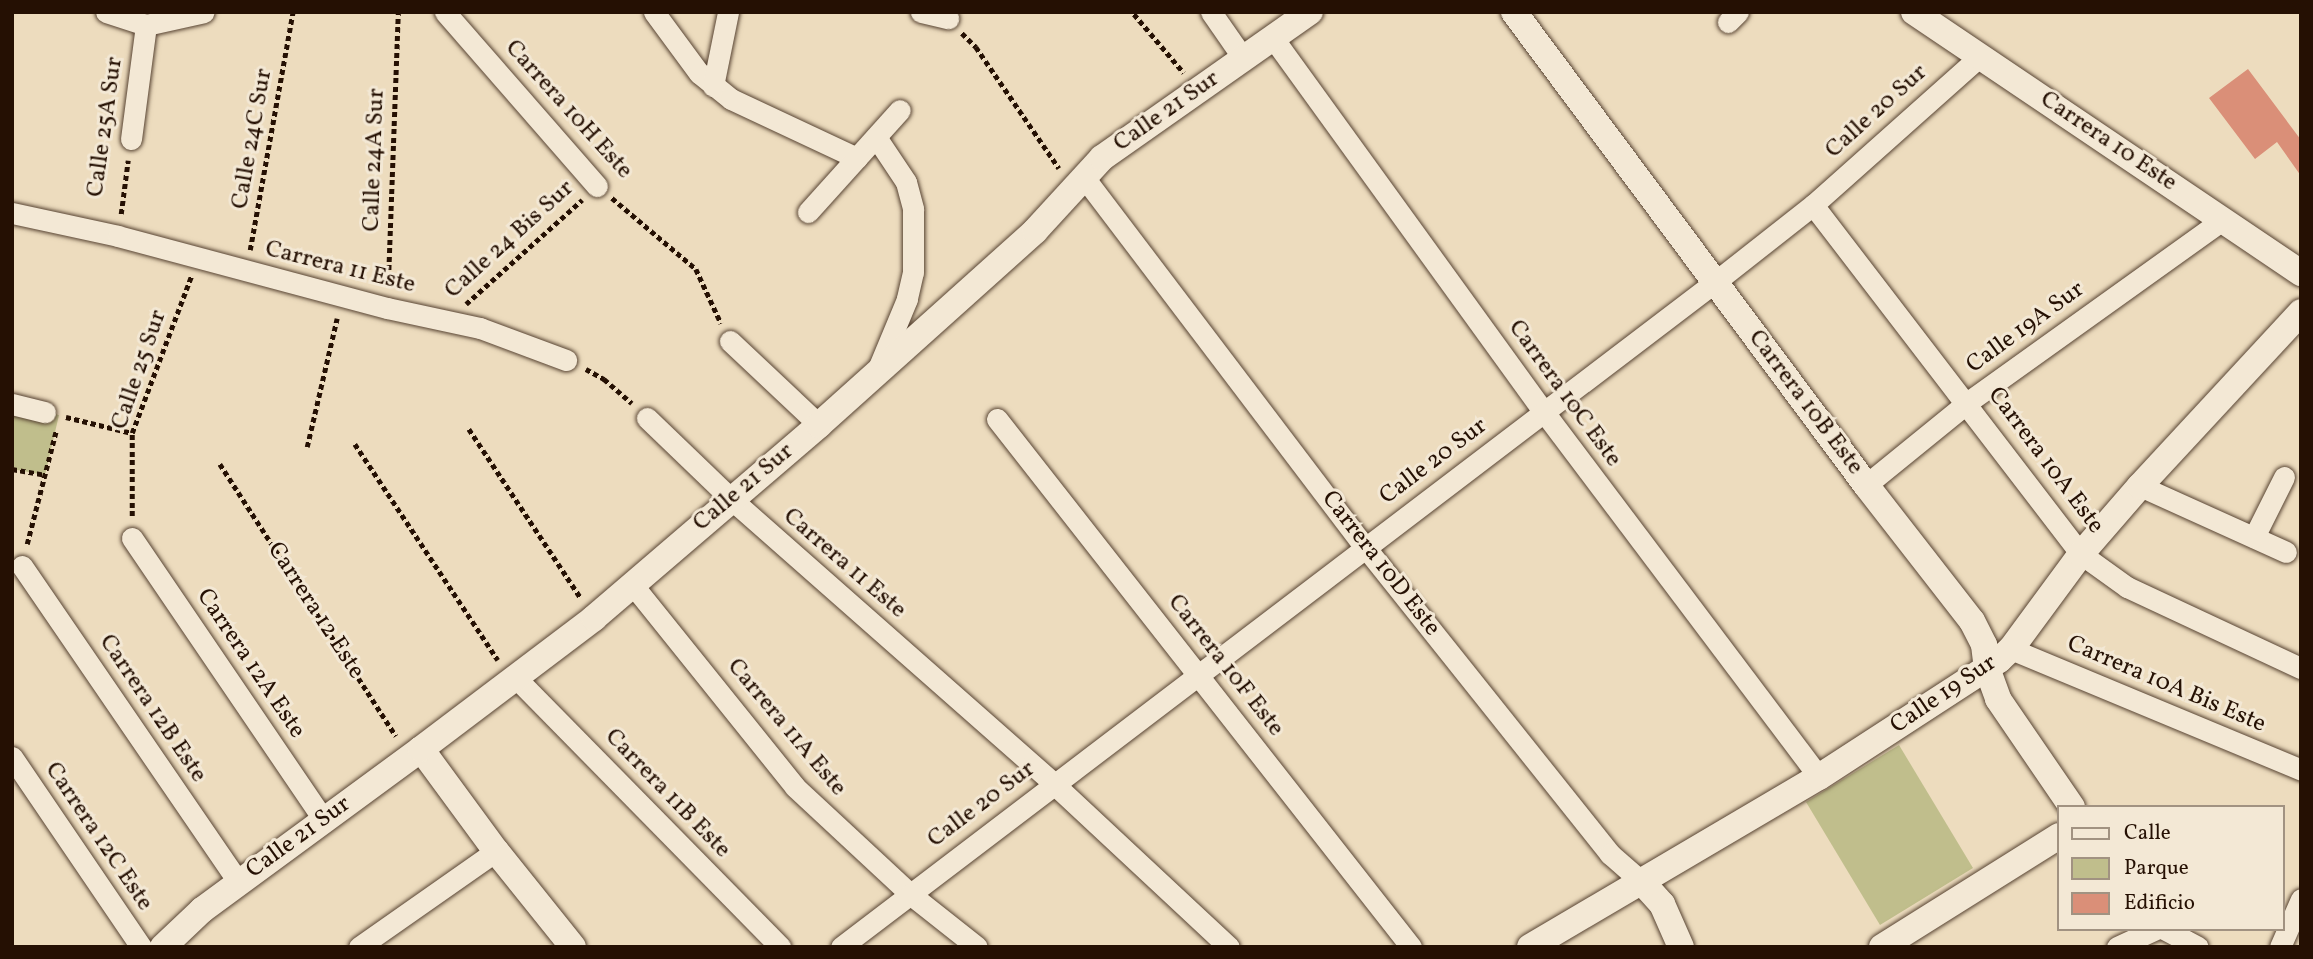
<!DOCTYPE html>
<html>
<head>
<meta charset="utf-8">
<style>
	body { margin:0 }
	#map { position:relative; width:2313px; height:959px; overflow:hidden; background:#eddcbe; font-family:Vollkorn,serif }
	div>[style] { position:absolute }
	.green>* { inset:0; background:#c0be8c }
	.building>* { inset:0; background:#da8f78 }
	.path>* { height:4.5px; margin-top:-2.25px; transform-origin:0; background:repeating-linear-gradient(90deg,#251003 0 5px,transparent 0 8.5px) }
	.roads { filter:drop-shadow(0 0 2px #574332) drop-shadow(0 0 2px #574332) }
	.minor>* { height:21px; margin:-10.5px; padding:0 10.5px; transform-origin:10.5px; border-radius:10.5px; background:#f3e8d5 }
	.tertiary>* { height:26px; margin:-13px; padding:0 13px; transform-origin:13px; border-radius:13px; background:#f3e8d5 }
	span { translate:-50% -50%; white-space:nowrap; text-align:center; line-height:1.15; -webkit-text-stroke:6px #f3e8d5; paint-order:stroke }
	.street-label { font-size:24px; color:#251003 }
	.frame { position:absolute; inset:0; border:14px solid #251003; pointer-events:none }
	.legend { position:absolute; left:2057px; top:805px; width:228px; height:126px; box-sizing:border-box; background:#f3e8d5; border:2px solid #a19281; margin:0; padding:9px 12px; list-style:none; font-size:21px; color:#251003 }
	.legend li { display:flex; align-items:center; gap:14px; height:35px }
	.legend b { width:35px; border:2px solid #a19281 }
</style>
</head>
<body>
<div id="map">
	<div class="green">
		<i style="clip-path:polygon(12px 404px,59px 415px,45px 475px,12px 469px)"></i>
		<i style="clip-path:polygon(1899px 745px,1973px 868px,1880px 925px,1806px 802px)"></i>
	</div>
	<div class="building">
		<i style="clip-path:polygon(2248px 69px,2301px 140px,2301px 176px,2277px 142px,2255px 159px,2209px 98px)"></i>
	</div>
	<div class="path">
		<i style="left:1134px;top:14px;width:77px;rotate:49.7deg"></i>
		<i style="left:962px;top:33px;width:20px;rotate:45deg"></i>
		<i style="left:976px;top:47px;width:147px;rotate:55.6deg"></i>
		<i style="left:612px;top:198px;width:110px;rotate:40.2deg"></i>
		<i style="left:696px;top:269px;width:60px;rotate:65.2deg"></i>
		<i style="left:121px;top:214px;width:54px;rotate:-82.6deg"></i>
		<i style="left:250px;top:250px;width:242px;rotate:-79.8deg"></i>
		<i style="left:388px;top:287px;width:275px;rotate:-87.9deg"></i>
		<i style="left:466px;top:304px;width:156px;rotate:-41.9deg"></i>
		<i style="left:586px;top:369px;width:21px;rotate:29deg"></i>
		<i style="left:604px;top:379px;width:37px;rotate:41deg"></i>
		<i style="left:66px;top:417px;width:68px;rotate:13.6deg"></i>
		<i style="left:469px;top:429px;width:201px;rotate:56.5deg"></i>
		<i style="left:355px;top:444px;width:259px;rotate:56.5deg"></i>
		<i style="left:307px;top:447px;width:132px;rotate:-76.9deg"></i>
		<i style="left:220px;top:464px;width:324px;rotate:57.1deg"></i>
		<i style="left:12px;top:469px;width:34px;rotate:10deg"></i>
		<i style="left:132px;top:516px;width:83px;rotate:-90deg"></i>
		<i style="left:132px;top:433px;width:167px;rotate:-69.3deg"></i>
		<i style="left:27px;top:544px;width:117px;rotate:-75.6deg"></i>
	</div>
	<div class="roads">
		<div class="minor">
			<i style="left:106px;top:12px;width:42px;rotate:18deg"></i>
			<i style="left:146px;top:25px;width:59px;rotate:-12.6deg"></i>
			<i style="left:445px;top:12px;width:231px;rotate:48.9deg"></i>
			<i style="left:654px;top:12px;width:76px;rotate:53.6deg"></i>
			<i style="left:699px;top:73px;width:41px;rotate:39.1deg"></i>
			<i style="left:731px;top:99px;width:139px;rotate:25.1deg"></i>
			<i style="left:921px;top:12px;width:28px;rotate:13deg"></i>
			<i style="left:1211px;top:12px;width:56px;rotate:55.2deg"></i>
			<i style="left:1728px;top:22px;width:14px;rotate:-45deg"></i>
			<i style="left:1273px;top:38px;width:462px;rotate:54.1deg"></i>
			<i style="left:1544px;top:412px;width:457px;rotate:53deg"></i>
			<i style="left:713px;top:86px;width:76px;rotate:-78.5deg"></i>
			<i style="left:876px;top:137px;width:54px;rotate:56.3deg"></i>
			<i style="left:906px;top:182px;width:28px;rotate:75deg"></i>
			<i style="left:913px;top:209px;width:63px;rotate:90deg"></i>
			<i style="left:913px;top:272px;width:28px;rotate:103deg"></i>
			<i style="left:907px;top:299px;width:78px;rotate:112.6deg"></i>
			<i style="left:131px;top:139px;width:115px;rotate:-82.5deg"></i>
			<i style="left:1083px;top:176px;width:466px;rotate:52.8deg"></i>
			<i style="left:1365px;top:547px;width:393px;rotate:51.4deg"></i>
			<i style="left:1610px;top:854px;width:43px;rotate:41.2deg"></i>
			<i style="left:1813px;top:205px;width:440px;rotate:52.5deg"></i>
			<i style="left:2081px;top:554px;width:57px;rotate:35.7deg"></i>
			<i style="left:2127px;top:587px;width:192px;rotate:25deg"></i>
			<i style="left:808px;top:212px;width:137px;rotate:-48deg"></i>
			<i style="left:12px;top:213px;width:108px;rotate:12.2deg"></i>
			<i style="left:118px;top:236px;width:278px;rotate:15deg"></i>
			<i style="left:387px;top:308px;width:95px;rotate:12.1deg"></i>
			<i style="left:480px;top:328px;width:92px;rotate:20.4deg"></i>
			<i style="left:730px;top:341px;width:122px;rotate:43.3deg"></i>
			<i style="left:12px;top:404px;width:34px;rotate:14deg"></i>
			<i style="left:647px;top:418px;width:115px;rotate:43.9deg"></i>
			<i style="left:730px;top:498px;width:432px;rotate:41.4deg"></i>
			<i style="left:1054px;top:784px;width:239px;rotate:43deg"></i>
			<i style="left:997px;top:419px;width:671px;rotate:51.9deg"></i>
			<i style="left:1866px;top:485px;width:132px;rotate:-39.1deg"></i>
			<i style="left:1968px;top:402px;width:312px;rotate:-35.6deg"></i>
			<i style="left:2140px;top:486px;width:160px;rotate:24.3deg"></i>
			<i style="left:2254px;top:537px;width:67px;rotate:-63.4deg"></i>
			<i style="left:132px;top:538px;width:340px;rotate:55.8deg"></i>
			<i style="left:22px;top:566px;width:383px;rotate:55.6deg"></i>
			<i style="left:632px;top:584px;width:260px;rotate:51.2deg"></i>
			<i style="left:795px;top:787px;width:157px;rotate:42.9deg"></i>
			<i style="left:910px;top:894px;width:85px;rotate:38.3deg"></i>
			<i style="left:2011px;top:649px;width:314px;rotate:22.6deg"></i>
			<i style="left:516px;top:678px;width:377px;rotate:45.5deg"></i>
			<i style="left:12px;top:757px;width:230px;rotate:55.8deg"></i>
			<i style="left:2164px;top:929px;width:38px;rotate:28deg"></i>
			<i style="left:359px;top:947px;width:167px;rotate:-35deg"></i>
			<i style="left:841px;top:947px;width:1098px;rotate:-37.27deg"></i>
			<i style="left:1715px;top:282px;width:125px;rotate:-38.2deg"></i>
			<i style="left:1813px;top:205px;width:224px;rotate:-41.7deg"></i>
			<i style="left:2117px;top:947px;width:43px;rotate:-24.8deg"></i>
			<i style="left:2280px;top:947px;width:52px;rotate:-66.4deg"></i>
		</div>
		<div class="tertiary">
			<i style="left:1514px;top:12px;width:590px;rotate:53.34deg"></i>
			<i style="left:1866px;top:485px;width:172px;rotate:52.1deg"></i>
			<i style="left:1972px;top:621px;width:27px;rotate:63deg"></i>
			<i style="left:1984px;top:645px;width:23px;rotate:83deg"></i>
			<i style="left:1987px;top:668px;width:33px;rotate:70deg"></i>
			<i style="left:1998px;top:699px;width:131px;rotate:55.6deg"></i>
			<i style="left:1914px;top:12px;width:467px;rotate:34deg"></i>
			<i style="left:421px;top:749px;width:127px;rotate:53.7deg"></i>
			<i style="left:496px;top:851px;width:123px;rotate:51.3deg"></i>
			<i style="left:1642px;top:882px;width:30px;rotate:48deg"></i>
			<i style="left:1662px;top:904px;width:47px;rotate:66.2deg"></i>
			<i style="left:163px;top:947px;width:54px;rotate:-43.5deg"></i>
			<i style="left:202px;top:910px;width:272px;rotate:-36.3deg"></i>
			<i style="left:421px;top:749px;width:217px;rotate:-37.1deg"></i>
			<i style="left:594px;top:618px;width:296px;rotate:-40.6deg"></i>
			<i style="left:819px;top:425px;width:290px;rotate:-41.9deg"></i>
			<i style="left:1035px;top:231px;width:99px;rotate:-47.5deg"></i>
			<i style="left:1102px;top:158px;width:254px;rotate:-35.1deg"></i>
			<i style="left:1530px;top:947px;width:335px;rotate:-30.5deg"></i>
			<i style="left:1819px;top:777px;width:215px;rotate:-33deg"></i>
			<i style="left:1999px;top:660px;width:16px;rotate:-43deg"></i>
			<i style="left:2011px;top:649px;width:118px;rotate:-53.6deg"></i>
			<i style="left:2081px;top:554px;width:90px;rotate:-49.1deg"></i>
			<i style="left:2140px;top:486px;width:237px;rotate:-47.2deg"></i>
			<i style="left:1882px;top:947px;width:209px;rotate:-32.1deg"></i>
		</div>
	</div>
	<div class="street-label">
		<span style="left:568px;top:110px;rotate:48deg">Carrera 10H Este</span>
		<span style="left:1167px;top:112px;rotate:-35deg">Calle 21 Sur</span>
		<span style="left:1877px;top:112px;rotate:-42deg">Calle 20 Sur</span>
		<span style="left:106px;top:127px;rotate:-82deg">Calle 25A Sur</span>
		<span style="left:253px;top:139px;rotate:-80deg">Calle 24C Sur</span>
		<span style="left:2108px;top:142px;rotate:34deg">Carrera 10 Este</span>
		<span style="left:375px;top:160px;rotate:-88deg">Calle 24A Sur</span>
		<span style="left:510px;top:240px;rotate:-42deg">Calle 24 Bis Sur</span>
		<span style="left:340px;top:268px;rotate:14deg">Carrera 11 Este</span>
		<span style="left:2026px;top:328px;rotate:-36deg">Calle 19A Sur</span>
		<span style="left:140px;top:370px;rotate:-71deg">Calle 25 Sur</span>
		<span style="left:1564px;top:394px;rotate:54deg">Carrera 10C Este</span>
		<span style="left:1805px;top:403px;rotate:53deg">Carrera 10B Este</span>
		<span style="left:2045px;top:461px;rotate:53deg">Carrera 10A Este</span>
		<span style="left:1434px;top:462px;rotate:-37deg">Calle 20 Sur</span>
		<span style="left:744px;top:488px;rotate:-40deg">Calle 21 Sur</span>
		<span style="left:844px;top:564px;rotate:41deg">Carrera 11 Este</span>
		<span style="left:1380px;top:564px;rotate:52deg">Carrera 10D Este</span>
		<span style="left:315px;top:611px;rotate:57deg">Carrera 12 Este</span>
		<span style="left:250px;top:664px;rotate:56deg">Carrera 12A Este</span>
		<span style="left:1225px;top:666px;rotate:52deg">Carrera 10F Este</span>
		<span style="left:2166px;top:685px;rotate:23deg">Carrera 10A Bis Este</span>
		<span style="left:1944px;top:695px;rotate:-34deg">Calle 19 Sur</span>
		<span style="left:152px;top:709px;rotate:56deg">Carrera 12B Este</span>
		<span style="left:786px;top:728px;rotate:50deg">Carrera 11A Este</span>
		<span style="left:667px;top:794px;rotate:46deg">Carrera 11B Este</span>
		<span style="left:982px;top:805px;rotate:-37deg">Calle 20 Sur</span>
		<span style="left:98px;top:837px;rotate:56deg">Carrera 12C Este</span>
		<span style="left:299px;top:838px;rotate:-36deg">Calle 21 Sur</span>
	</div>
	<div class="frame"></div>
	<ul class="legend">
	<li><b style="height:9px;background:#f3e8d5"></b>Calle</li>
	<li><b style="height:19px;background:#c0be8c"></b>Parque</li>
	<li><b style="height:19px;background:#da8f78"></b>Edificio</li>
	</ul>
</div>
</body>
</html>
